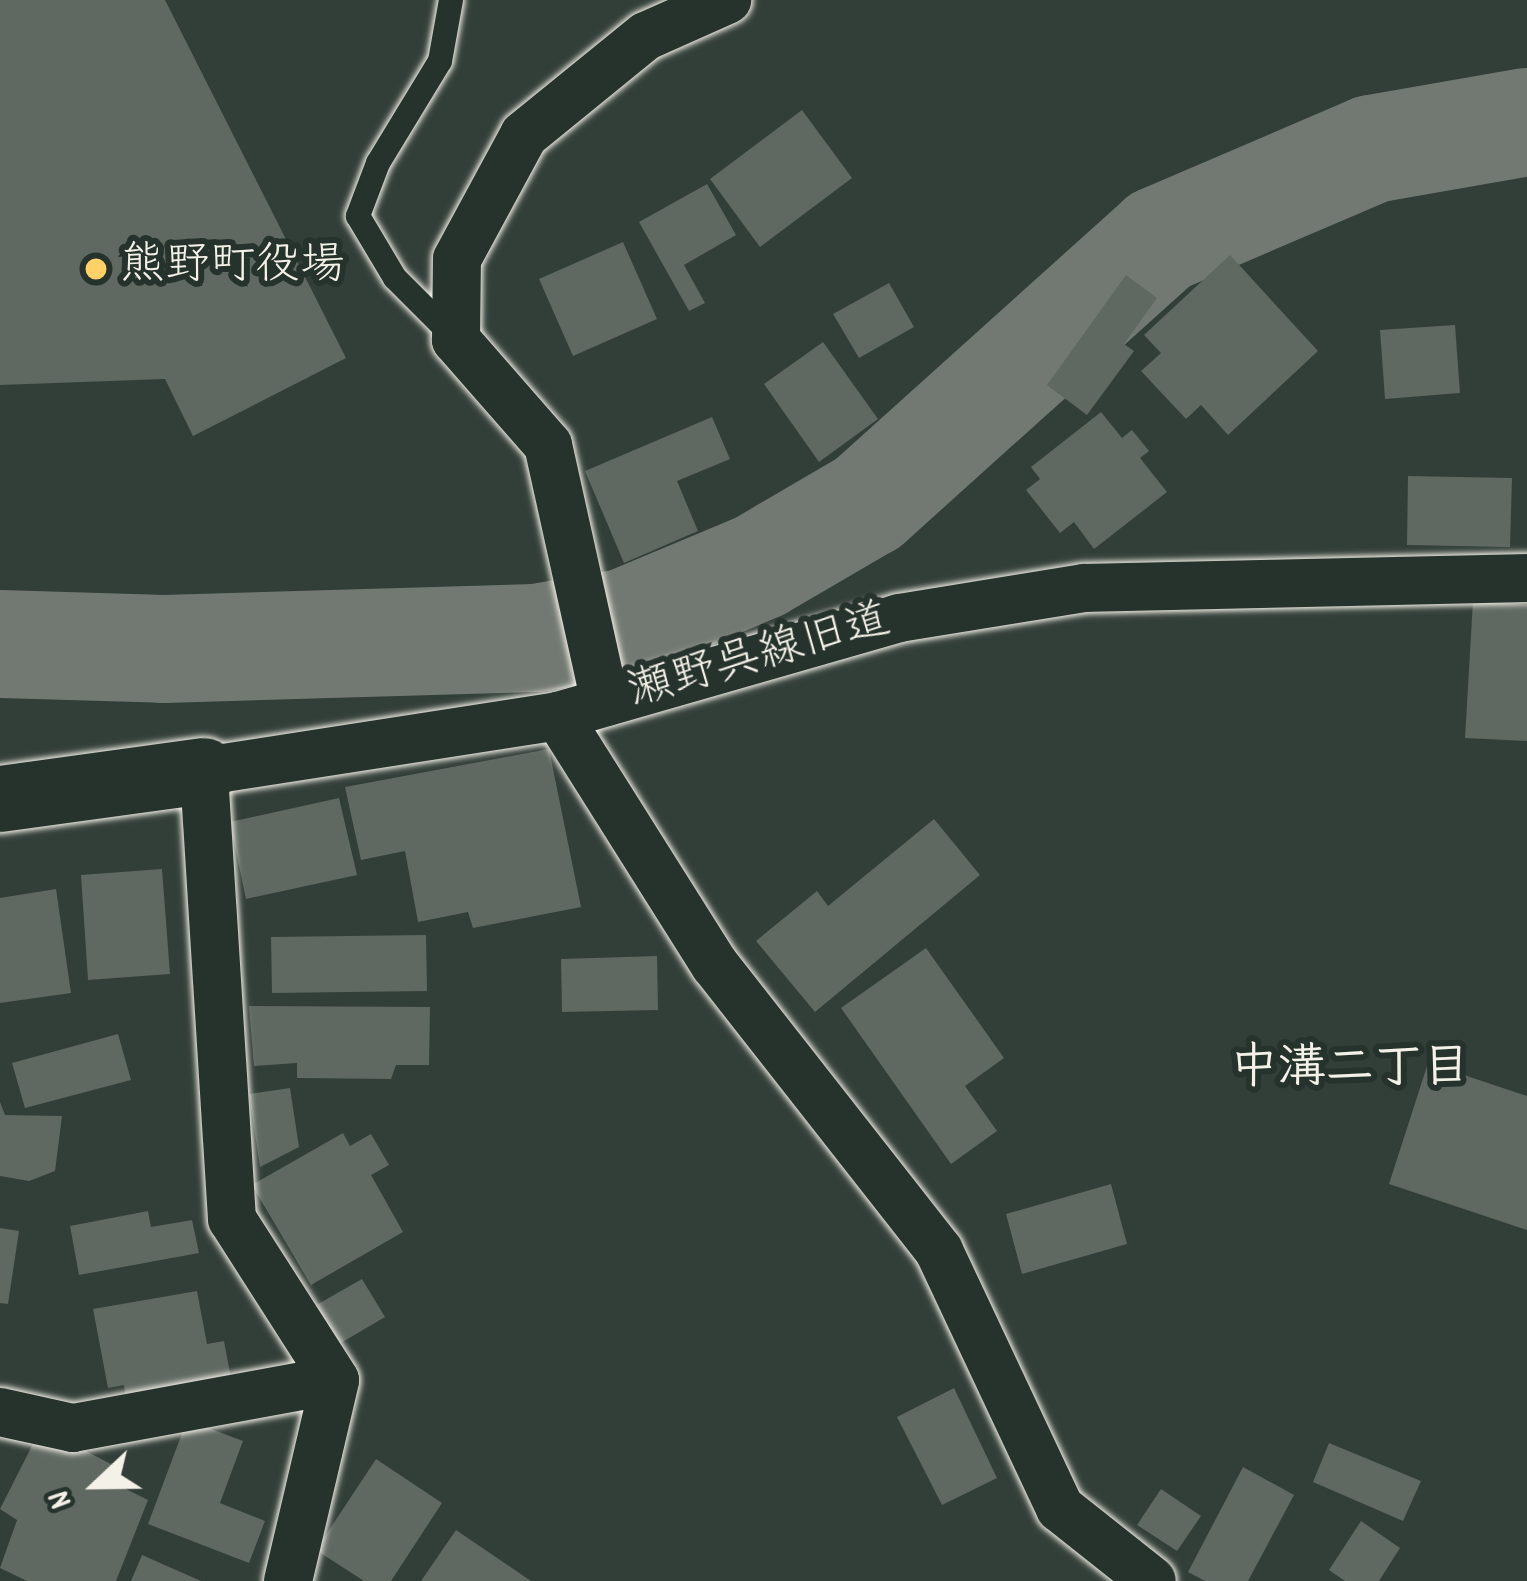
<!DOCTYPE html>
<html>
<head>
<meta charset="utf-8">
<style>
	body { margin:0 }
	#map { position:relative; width:1527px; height:1581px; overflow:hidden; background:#323e38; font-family:Dekko,"Klee One",sans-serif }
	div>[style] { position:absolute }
	.river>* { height:108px; margin:-54px; padding:0 54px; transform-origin:54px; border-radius:54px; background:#727972 }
	.building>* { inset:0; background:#5f6861 }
	.roads { filter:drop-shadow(0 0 3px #f4f1e8) drop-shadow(0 0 3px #f4f1e8) }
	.lane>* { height:24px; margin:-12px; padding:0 12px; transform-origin:12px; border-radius:12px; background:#26332d }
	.street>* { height:48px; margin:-24px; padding:0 24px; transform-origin:24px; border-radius:24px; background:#26332d }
	.secondary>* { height:66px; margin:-33px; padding:0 33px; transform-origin:33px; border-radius:33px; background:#26332d }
	.dots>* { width:33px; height:33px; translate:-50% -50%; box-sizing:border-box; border:6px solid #26332d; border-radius:50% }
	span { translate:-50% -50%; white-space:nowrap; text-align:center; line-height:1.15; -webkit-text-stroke:12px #26332d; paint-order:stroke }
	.poi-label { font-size:45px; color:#f4f1e8 }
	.left { translate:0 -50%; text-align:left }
	.street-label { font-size:45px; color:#f4f1e8 }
	.neighbourhood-label { font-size:48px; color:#f4f1e8; font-weight:700 }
	.north { position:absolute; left:36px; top:1425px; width:120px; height:120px; -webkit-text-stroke:9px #26332d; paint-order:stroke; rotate:248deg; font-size:33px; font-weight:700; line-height:48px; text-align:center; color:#f4f1e8 }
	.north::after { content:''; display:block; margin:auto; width:42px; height:54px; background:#f4f1e8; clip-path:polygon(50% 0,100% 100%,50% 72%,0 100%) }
</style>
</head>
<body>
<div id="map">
	<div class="river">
		<i style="left:0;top:644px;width:164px;rotate:1.7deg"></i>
		<i style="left:164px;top:649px;width:372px;rotate:-1.7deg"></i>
		<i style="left:536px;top:638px;width:89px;rotate:-9.7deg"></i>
		<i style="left:624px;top:623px;width:147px;rotate:-22.7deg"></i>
		<i style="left:760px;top:566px;width:125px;rotate:-30.3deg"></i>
		<i style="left:868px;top:503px;width:393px;rotate:-42deg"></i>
		<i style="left:1160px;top:240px;width:231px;rotate:-23.2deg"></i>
		<i style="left:1372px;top:149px;width:157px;rotate:-9.9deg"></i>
	</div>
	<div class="building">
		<i style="clip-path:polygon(0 0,165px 0,346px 358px,193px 436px,165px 379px,0 385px)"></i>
		<i style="clip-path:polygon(802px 110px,852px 178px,760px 247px,710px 179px)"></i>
		<i style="clip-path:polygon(707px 184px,736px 235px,684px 265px,705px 303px,689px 311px,639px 222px)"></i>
		<i style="clip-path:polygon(623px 242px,657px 319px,573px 356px,539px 279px)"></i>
		<i style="clip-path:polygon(1230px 255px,1318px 351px,1228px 435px,1201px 405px,1186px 419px,1141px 371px,1161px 353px,1144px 335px)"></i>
		<i style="clip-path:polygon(1126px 275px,1157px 298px,1124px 344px,1134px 351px,1087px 415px,1047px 385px)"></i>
		<i style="clip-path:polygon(889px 283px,914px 327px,859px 358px,833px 314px)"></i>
		<i style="clip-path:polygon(1455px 325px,1460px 393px,1385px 399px,1380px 330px)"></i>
		<i style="clip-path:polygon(823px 342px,878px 419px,819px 462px,764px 384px)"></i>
		<i style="clip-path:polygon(1101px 412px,1122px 438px,1132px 430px,1149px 451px,1140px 458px,1167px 492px,1094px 549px,1074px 522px,1060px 533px,1026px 490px,1040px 479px,1031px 467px)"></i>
		<i style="clip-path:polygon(712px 417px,730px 459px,677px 481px,698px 531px,624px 563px,585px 471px)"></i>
		<i style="clip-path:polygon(1408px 476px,1512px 478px,1510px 547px,1407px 545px)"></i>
		<i style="clip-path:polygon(1473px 601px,1527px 605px,1527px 741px,1465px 738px)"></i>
		<i style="clip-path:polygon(549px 749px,581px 907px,473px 928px,468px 912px,418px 922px,405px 851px,361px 860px,345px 787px)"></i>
		<i style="clip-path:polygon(339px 798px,357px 875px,246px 899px,230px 822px)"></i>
		<i style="clip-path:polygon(934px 819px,980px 875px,815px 1012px,756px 941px,817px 891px,828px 906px)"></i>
		<i style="clip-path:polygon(162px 869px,170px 974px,88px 980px,81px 875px)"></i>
		<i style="clip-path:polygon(56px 889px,71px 993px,0 1003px,0 898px)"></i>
		<i style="clip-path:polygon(426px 935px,427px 991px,272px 993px,271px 937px)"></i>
		<i style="clip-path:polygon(926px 948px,1004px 1058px,965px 1086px,997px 1131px,951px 1164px,841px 1008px)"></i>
		<i style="clip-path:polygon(657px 956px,658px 1010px,562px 1012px,561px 959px)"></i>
		<i style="clip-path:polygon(249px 1006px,430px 1007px,429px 1065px,396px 1065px,391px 1079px,297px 1078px,297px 1063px,254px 1066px)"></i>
		<i style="clip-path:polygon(118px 1034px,131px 1080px,25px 1108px,12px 1063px)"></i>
		<i style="clip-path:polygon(1428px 1063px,1527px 1096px,1527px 1230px,1389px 1184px)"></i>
		<i style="clip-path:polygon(290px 1088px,299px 1147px,260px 1167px,249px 1094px)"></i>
		<i style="clip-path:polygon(0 1102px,5px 1115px,62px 1116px,55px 1171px,29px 1181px,0 1176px)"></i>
		<i style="clip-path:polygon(343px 1133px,350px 1146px,371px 1134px,389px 1165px,371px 1175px,403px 1232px,311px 1285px,252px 1185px)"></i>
		<i style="clip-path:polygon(1111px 1184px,1127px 1244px,1022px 1274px,1006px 1214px)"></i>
		<i style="clip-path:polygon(148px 1211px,151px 1227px,192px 1220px,199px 1253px,79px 1275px,70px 1226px)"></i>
		<i style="clip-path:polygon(0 1228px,19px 1231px,8px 1304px,0 1303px)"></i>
		<i style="clip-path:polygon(362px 1279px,385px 1317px,334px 1347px,311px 1308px)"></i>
		<i style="clip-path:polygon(197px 1291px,207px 1344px,224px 1341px,233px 1389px,127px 1407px,124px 1385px,108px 1388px,93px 1309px)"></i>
		<i style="clip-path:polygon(954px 1388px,997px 1478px,942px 1505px,897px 1417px)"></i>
		<i style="clip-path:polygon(187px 1420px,243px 1441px,220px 1503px,265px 1521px,249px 1563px,148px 1524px)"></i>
		<i style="clip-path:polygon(41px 1428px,113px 1465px,106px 1479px,148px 1500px,116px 1581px,27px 1581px,0 1568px,17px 1520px,0 1509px)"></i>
		<i style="clip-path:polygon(1329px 1443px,1421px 1481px,1403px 1521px,1313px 1482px)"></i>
		<i style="clip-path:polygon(376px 1459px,442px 1503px,391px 1581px,364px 1581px,316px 1550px)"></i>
		<i style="clip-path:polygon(1243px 1467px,1294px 1495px,1248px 1581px,1205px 1581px,1188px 1572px)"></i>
		<i style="clip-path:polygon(1161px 1489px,1201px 1516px,1177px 1551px,1137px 1525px)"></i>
		<i style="clip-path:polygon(1361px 1521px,1400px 1548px,1379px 1581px,1345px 1581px,1329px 1570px)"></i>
		<i style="clip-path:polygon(456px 1530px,531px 1581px,421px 1581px)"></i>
		<i style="clip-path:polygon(142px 1555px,201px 1581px,131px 1581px)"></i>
	</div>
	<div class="roads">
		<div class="lane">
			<i style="left:451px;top:0;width:62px;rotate:100.2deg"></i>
			<i style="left:440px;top:61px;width:119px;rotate:121.3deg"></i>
			<i style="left:378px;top:163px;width:57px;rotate:110.7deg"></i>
			<i style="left:358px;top:216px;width:72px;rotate:59.2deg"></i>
			<i style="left:395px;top:278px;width:83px;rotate:45deg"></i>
		</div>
		<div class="street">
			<i style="left:605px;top:702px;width:263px;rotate:-102.5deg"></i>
			<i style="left:548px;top:445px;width:140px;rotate:-131.2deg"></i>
			<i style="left:456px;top:340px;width:81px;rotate:-89.3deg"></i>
			<i style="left:457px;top:259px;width:141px;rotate:-61.6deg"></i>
			<i style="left:524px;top:135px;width:157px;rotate:-39.1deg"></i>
			<i style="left:646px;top:36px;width:89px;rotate:-24deg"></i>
			<i style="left:558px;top:716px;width:294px;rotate:57.8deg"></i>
			<i style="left:715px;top:965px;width:363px;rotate:51.9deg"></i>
			<i style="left:939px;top:1251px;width:284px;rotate:64.8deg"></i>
			<i style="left:1060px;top:1508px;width:117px;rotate:38.4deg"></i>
			<i style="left:0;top:1412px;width:75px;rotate:12.4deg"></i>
			<i style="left:73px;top:1428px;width:266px;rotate:-10.4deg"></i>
			<i style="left:288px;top:1581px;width:206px;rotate:-76.8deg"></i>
			<i style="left:335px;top:1380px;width:191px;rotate:-122.6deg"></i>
			<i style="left:232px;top:1219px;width:449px;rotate:-93.6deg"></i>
			<i style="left:204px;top:771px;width:358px;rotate:-8.8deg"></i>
			<i style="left:558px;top:716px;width:355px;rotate:-16deg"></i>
			<i style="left:899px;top:618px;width:187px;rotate:-9.2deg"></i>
			<i style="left:1084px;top:588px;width:443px;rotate:-1.3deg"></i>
		</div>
		<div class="secondary">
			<i style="left:0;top:799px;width:206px;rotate:-7.8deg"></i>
		</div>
	</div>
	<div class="dots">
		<i style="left:96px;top:269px;background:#ffd166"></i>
	</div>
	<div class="poi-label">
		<span class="left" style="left:120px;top:269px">熊野町役場</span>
	</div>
	<div class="street-label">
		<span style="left:760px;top:659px;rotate:-16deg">瀬野呉線旧道</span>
	</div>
	<div class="neighbourhood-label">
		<span style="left:1350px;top:1072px">中溝二丁目</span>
	</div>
	<div class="north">N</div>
</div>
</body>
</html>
